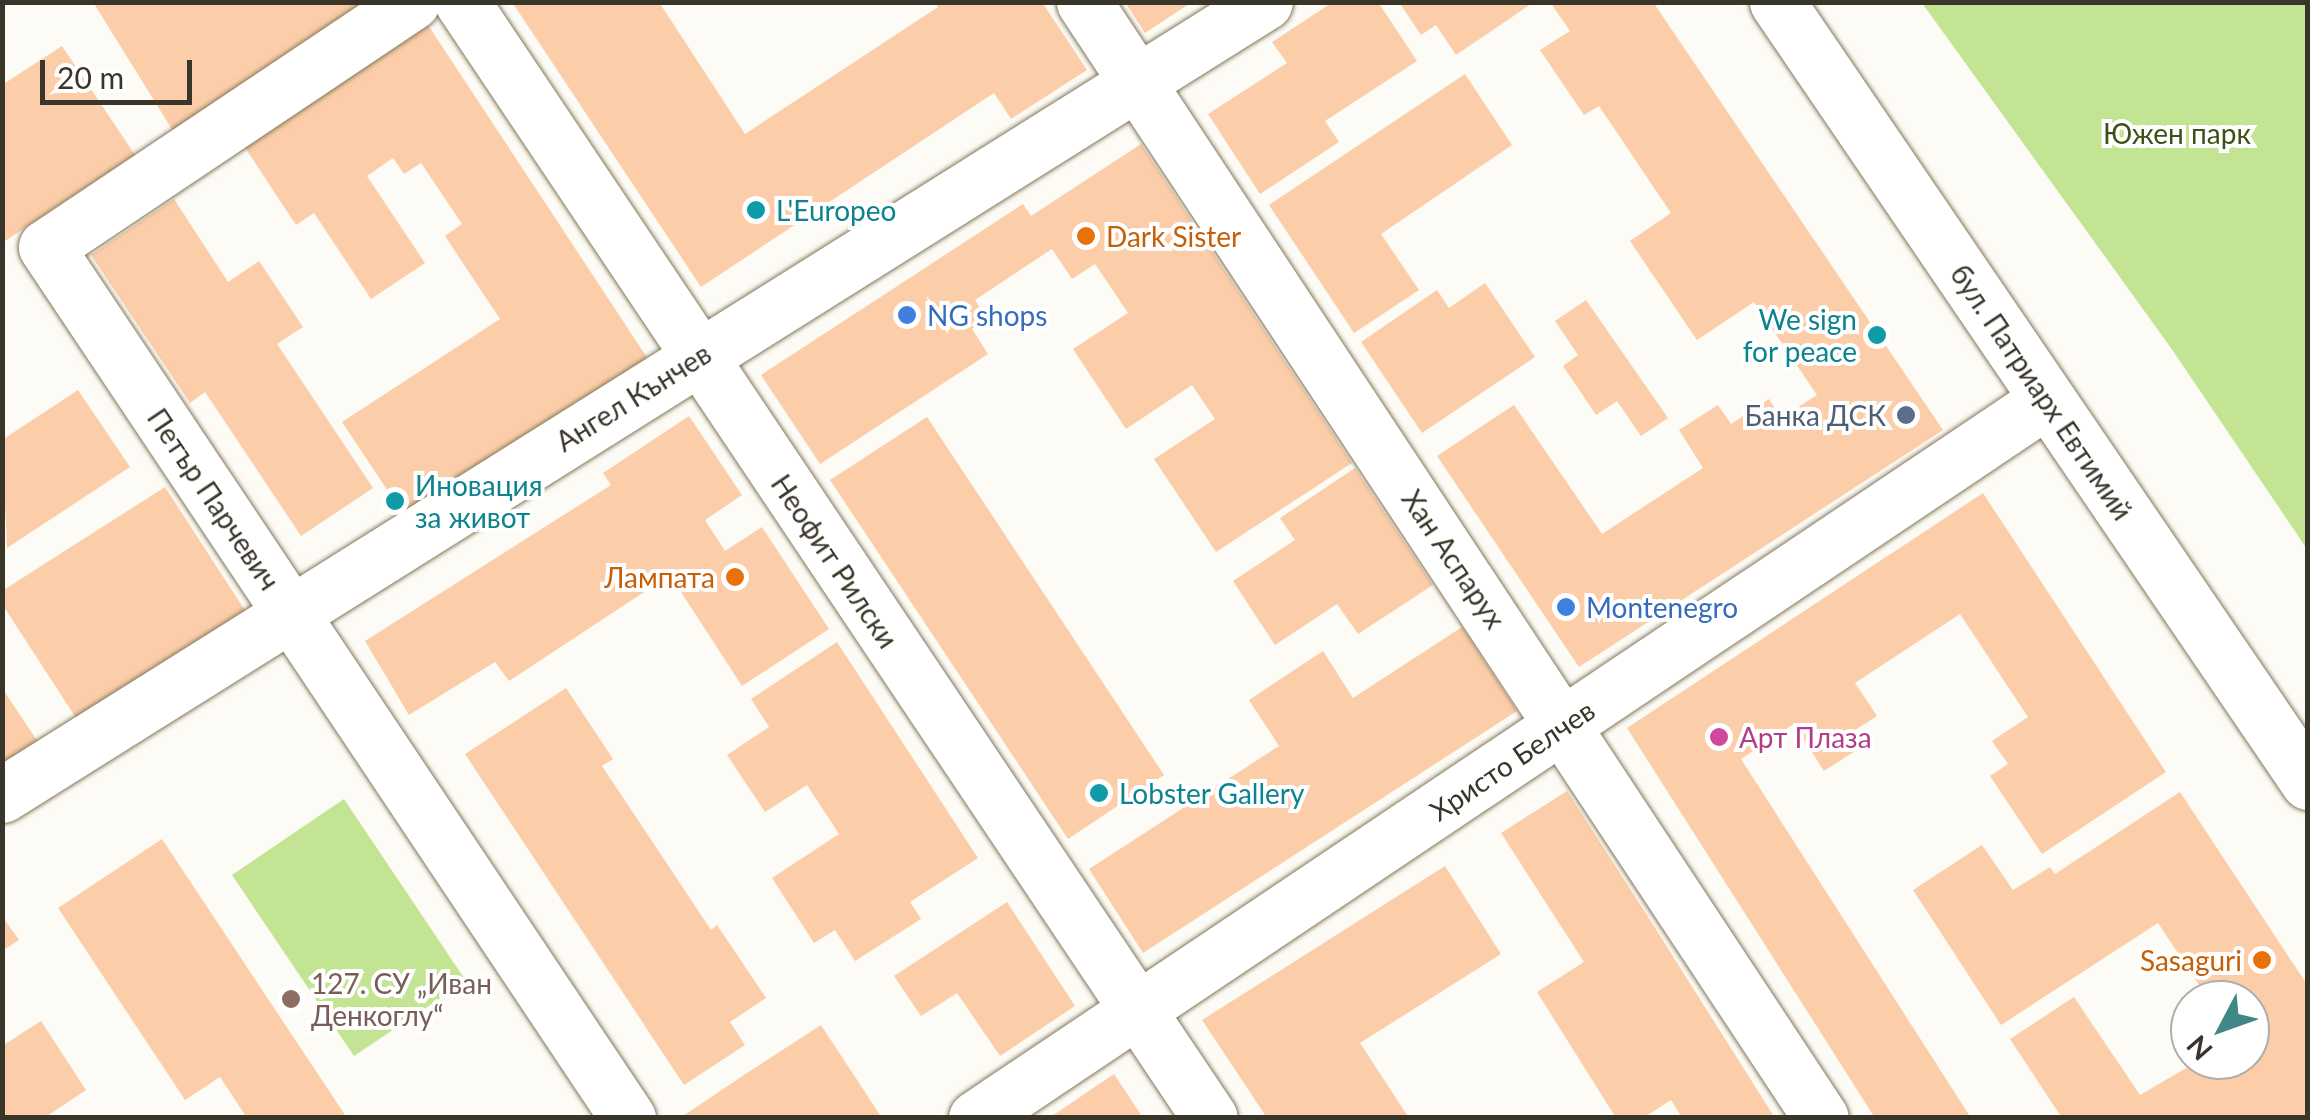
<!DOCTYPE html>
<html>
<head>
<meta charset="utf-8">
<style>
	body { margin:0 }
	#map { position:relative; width:2310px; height:1120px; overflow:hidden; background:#fdfbf5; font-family:Lato,sans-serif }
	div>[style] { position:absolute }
	.green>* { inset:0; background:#c3e493 }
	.building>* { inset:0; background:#fbcda8 }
	.roads { filter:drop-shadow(0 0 2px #82785b) drop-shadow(0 0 2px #82785b) }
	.minor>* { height:55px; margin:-27.5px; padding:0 27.5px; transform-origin:27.5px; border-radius:27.5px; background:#fff }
	.major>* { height:55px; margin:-27.5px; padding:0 27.5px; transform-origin:27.5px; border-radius:27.5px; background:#fff }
	.dots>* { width:28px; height:28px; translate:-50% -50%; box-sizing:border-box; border:5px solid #fff; border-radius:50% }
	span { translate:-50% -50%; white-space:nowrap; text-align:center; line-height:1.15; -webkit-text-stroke:8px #fff; paint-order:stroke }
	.park-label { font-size:28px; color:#3d5115 }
	.culture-label { font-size:28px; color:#0d838f }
	.left { translate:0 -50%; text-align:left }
	.right { translate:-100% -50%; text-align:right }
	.food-label { font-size:28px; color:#c56008 }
	.shop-label { font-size:28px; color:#366cbe }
	.street-label { font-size:28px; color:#393528 }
	.service-label { font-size:28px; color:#4e5e75 }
	.hotel-label { font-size:28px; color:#b23c85 }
	.education-label { font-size:28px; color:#785e54 }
	.frame { position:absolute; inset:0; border:5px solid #393528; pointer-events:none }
	.north { position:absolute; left:2170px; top:980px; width:100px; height:100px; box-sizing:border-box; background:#fff; border:2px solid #b0aea9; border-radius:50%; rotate:229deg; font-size:28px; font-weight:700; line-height:40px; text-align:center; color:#393528 }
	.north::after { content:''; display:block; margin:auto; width:35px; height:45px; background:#408885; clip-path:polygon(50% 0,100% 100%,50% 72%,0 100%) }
	.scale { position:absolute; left:40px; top:60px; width:152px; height:45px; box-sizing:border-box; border:5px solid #393528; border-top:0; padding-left:12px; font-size:30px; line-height:35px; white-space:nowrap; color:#393528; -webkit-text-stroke:8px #fff; paint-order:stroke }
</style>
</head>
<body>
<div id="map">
	<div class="green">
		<i style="clip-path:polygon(1922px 3px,2307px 3px,2307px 549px,2171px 348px)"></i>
		<i style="clip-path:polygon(344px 799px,466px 981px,354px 1056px,232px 875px)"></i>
	</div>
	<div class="building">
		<i style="clip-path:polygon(93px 2px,368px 2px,173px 131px)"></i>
		<i style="clip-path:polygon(512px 2px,659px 2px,745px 134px,938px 7px,935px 2px,1042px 2px,1087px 70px,1011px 119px,994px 93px,701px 287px)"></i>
		<i style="clip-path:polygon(1125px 2px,1192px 2px,1145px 33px)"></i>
		<i style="clip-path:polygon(1333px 2px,1378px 2px,1417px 61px,1325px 121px,1339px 142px,1260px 194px,1208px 114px,1287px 63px,1272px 42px)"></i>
		<i style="clip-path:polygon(1399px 2px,1534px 2px,1456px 55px,1436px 25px,1421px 35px)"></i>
		<i style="clip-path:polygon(1550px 2px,1653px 2px,1943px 430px,1579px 667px,1437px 456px,1514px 405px,1602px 534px,1703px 468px,1679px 430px,1718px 405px,1731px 424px,1769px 399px,1781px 418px,1817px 395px,1754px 302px,1697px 340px,1630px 241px,1671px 213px,1599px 106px,1584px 115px,1540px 50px,1570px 31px)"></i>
		<i style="clip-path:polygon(426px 22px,650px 362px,407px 520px,342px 422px,500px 319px,445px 236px,462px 224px,421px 163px,404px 174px,393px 158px,367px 176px,425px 263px,371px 299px,314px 213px,296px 225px,242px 143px)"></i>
		<i style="clip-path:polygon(62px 46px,135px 155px,2px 243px,2px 85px)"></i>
		<i style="clip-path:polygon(1465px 74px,1512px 145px,1381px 234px,1419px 290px,1354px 333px,1269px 205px)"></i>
		<i style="clip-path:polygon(1141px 144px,1352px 463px,1216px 552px,1154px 459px,1215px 419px,1192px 385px,1126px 429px,1073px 349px,1128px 313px,1095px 264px,1072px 279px,1052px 249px,975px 300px,987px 319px,972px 329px,988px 354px,820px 464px,761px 375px,1023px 204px,1031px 216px)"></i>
		<i style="clip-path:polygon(174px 199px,228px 282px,259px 261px,303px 327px,277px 344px,373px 488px,301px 536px,205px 392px,190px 403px,91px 255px)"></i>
		<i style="clip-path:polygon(1485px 283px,1535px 357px,1422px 433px,1361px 342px,1437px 290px,1449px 308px)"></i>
		<i style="clip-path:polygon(1586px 300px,1668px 418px,1641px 436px,1617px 401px,1596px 415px,1563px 366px,1578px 355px,1555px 321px)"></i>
		<i style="clip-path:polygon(78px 390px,130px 467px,7px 548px,2px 440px)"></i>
		<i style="clip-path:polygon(689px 416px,742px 495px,705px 520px,725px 551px,762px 527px,829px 629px,742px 686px,670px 575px,509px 681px,495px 662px,409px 715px,365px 641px,611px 485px,603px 473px)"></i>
		<i style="clip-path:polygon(927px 417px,1164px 775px,1068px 839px,830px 480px)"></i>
		<i style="clip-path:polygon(1355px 468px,1433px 585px,1358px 634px,1337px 604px,1275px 645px,1233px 581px,1295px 540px,1280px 518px)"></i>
		<i style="clip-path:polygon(165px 487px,246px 612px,78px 721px,2px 604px,2px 591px)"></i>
		<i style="clip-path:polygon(1983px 493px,2166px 772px,2042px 854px,1990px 776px,2008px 764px,1992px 741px,2028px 717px,1960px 614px,1855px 683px,1877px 716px,1852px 732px,1863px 746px,1824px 771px,1794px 724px,1741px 759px,1971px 1118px,1875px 1118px,1627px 728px)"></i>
		<i style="clip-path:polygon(1462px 627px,1517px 711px,1143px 953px,1089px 869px,1279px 746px,1249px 700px,1323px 651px,1353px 698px)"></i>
		<i style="clip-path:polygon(837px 642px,978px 858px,910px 902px,921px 919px,855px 961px,835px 930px,814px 943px,772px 878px,839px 834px,807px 785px,765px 812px,727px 755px,769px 727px,751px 699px)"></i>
		<i style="clip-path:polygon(2px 688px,40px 745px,2px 769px)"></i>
		<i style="clip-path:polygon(566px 688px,613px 759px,602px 766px,711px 930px,717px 925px,766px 998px,730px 1022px,745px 1045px,684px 1085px,465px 754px)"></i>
		<i style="clip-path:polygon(1567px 791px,1650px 920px,1775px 1118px,1682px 1118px,1671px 1100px,1643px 1118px,1616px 1118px,1537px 992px,1584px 962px,1501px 833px)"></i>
		<i style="clip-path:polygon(2180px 792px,2308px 986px,2308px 1118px,2062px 1118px,2010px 1039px,2074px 997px,2140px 1095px,2200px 1060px,2250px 1060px,2250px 1000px,2209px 1000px,2158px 923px,2001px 1025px,1913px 890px,1982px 845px,2013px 890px,2050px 867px,2055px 874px)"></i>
		<i style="clip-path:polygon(162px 839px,347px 1118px,247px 1118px,220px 1077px,185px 1100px,58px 908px)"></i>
		<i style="clip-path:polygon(1445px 866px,1501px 954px,1360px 1043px,1409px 1118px,1267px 1118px,1202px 1020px)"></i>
		<i style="clip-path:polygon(1007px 902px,1075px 1006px,1000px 1056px,957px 993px,921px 1016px,894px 976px)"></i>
		<i style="clip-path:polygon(2px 916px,19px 940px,2px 951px)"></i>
		<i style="clip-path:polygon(41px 1021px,86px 1090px,44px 1118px,2px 1118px,2px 1046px)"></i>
		<i style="clip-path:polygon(821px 1025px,882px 1118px,680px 1118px,747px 1073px)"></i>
		<i style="clip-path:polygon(1114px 1074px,1143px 1118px,1049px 1118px)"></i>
	</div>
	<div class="roads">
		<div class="minor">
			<i style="left:412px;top:2px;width:440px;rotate:146.2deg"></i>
			<i style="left:46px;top:247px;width:1048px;rotate:56.25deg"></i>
			<i style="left:462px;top:2px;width:1343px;rotate:56.17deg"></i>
			<i style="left:1084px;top:2px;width:1337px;rotate:56.56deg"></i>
			<i style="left:2px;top:795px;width:1491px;rotate:-32.12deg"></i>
			<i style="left:976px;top:1118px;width:1289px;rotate:-33.84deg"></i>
		</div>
		<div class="major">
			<i style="left:1777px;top:2px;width:944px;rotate:55.75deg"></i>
		</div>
	</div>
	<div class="dots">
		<i style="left:756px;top:210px;background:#0f9aa8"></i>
		<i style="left:1086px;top:236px;background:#e8710a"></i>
		<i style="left:907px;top:315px;background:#3f7fe0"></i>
		<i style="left:1877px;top:335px;background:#0f9aa8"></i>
		<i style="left:1906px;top:415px;background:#5c6f8a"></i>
		<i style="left:395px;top:501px;background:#0f9aa8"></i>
		<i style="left:735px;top:577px;background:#e8710a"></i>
		<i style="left:1566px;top:607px;background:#3f7fe0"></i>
		<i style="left:1719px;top:737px;background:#d1479c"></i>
		<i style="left:1099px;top:793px;background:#0f9aa8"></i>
		<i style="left:2262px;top:960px;background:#e8710a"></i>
		<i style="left:291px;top:999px;background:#8d6e63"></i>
	</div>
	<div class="park-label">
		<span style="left:2177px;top:133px">Южен парк</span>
	</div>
	<div class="culture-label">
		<span class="left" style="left:776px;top:210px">L'Europeo</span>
		<span class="right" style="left:1857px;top:335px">We sign<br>for peace</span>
		<span class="left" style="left:415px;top:501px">Иновация<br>за живот</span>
		<span class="left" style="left:1119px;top:793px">Lobster Gallery</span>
	</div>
	<div class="food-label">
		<span class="left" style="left:1106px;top:236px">Dark Sister</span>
		<span class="right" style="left:715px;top:577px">Лампата</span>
		<span class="right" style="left:2242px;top:960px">Sasaguri</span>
	</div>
	<div class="shop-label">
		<span class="left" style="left:927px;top:315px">NG shops</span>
		<span class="left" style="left:1586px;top:607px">Montenegro</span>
	</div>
	<div class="street-label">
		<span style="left:2042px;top:392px;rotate:56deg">бул. Патриарх Евтимий</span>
		<span style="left:633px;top:397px;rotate:-32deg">Ангел Кънчев</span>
		<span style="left:214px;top:499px;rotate:56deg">Петър Парчевич</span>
		<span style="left:1454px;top:559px;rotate:56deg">Хан Аспарух</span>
		<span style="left:835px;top:561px;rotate:56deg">Неофит Рилски</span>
		<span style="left:1512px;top:760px;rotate:-34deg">Христо Белчев</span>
	</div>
	<div class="service-label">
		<span class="right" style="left:1886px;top:415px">Банка ДСК</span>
	</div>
	<div class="hotel-label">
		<span class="left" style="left:1739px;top:737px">Арт Плаза</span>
	</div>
	<div class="education-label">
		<span class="left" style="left:311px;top:999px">127. СУ „Иван<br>Денкоглу“</span>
	</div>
	<div class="frame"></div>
	<div class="north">N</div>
	<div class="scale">20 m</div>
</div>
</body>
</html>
